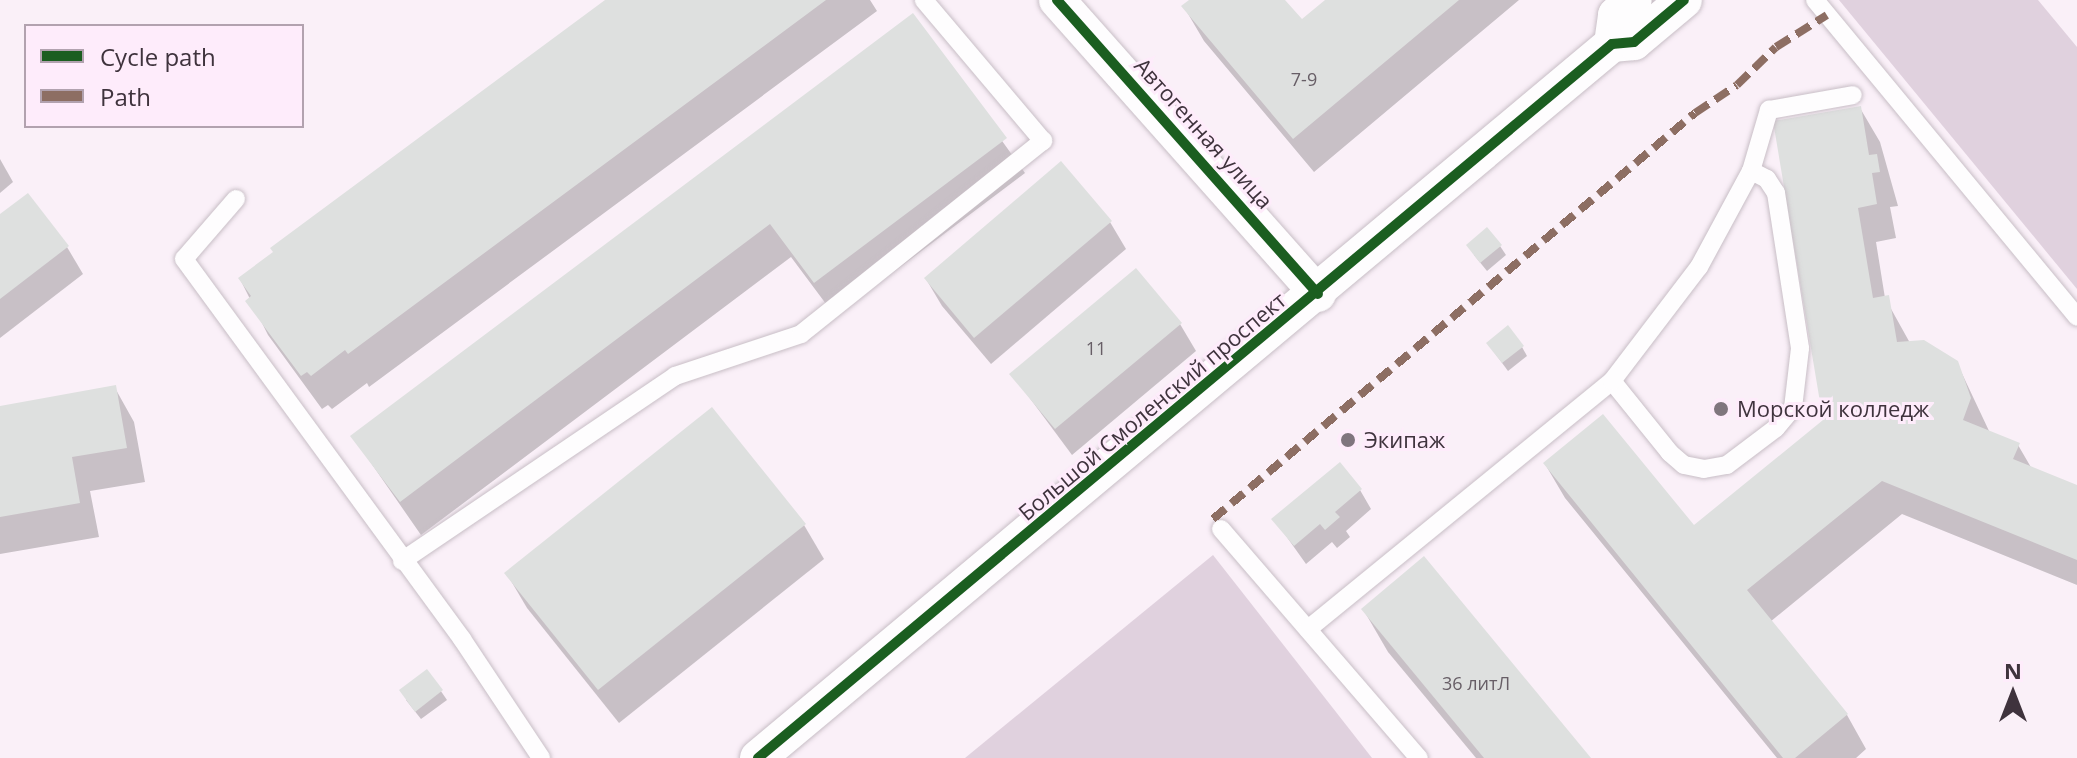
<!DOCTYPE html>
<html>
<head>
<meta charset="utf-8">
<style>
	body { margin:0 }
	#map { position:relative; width:2077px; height:758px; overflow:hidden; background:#faf0f8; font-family:"Open Sans",sans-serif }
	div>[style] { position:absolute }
	.green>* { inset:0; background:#e0d1de }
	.shadow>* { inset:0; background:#0003 }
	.building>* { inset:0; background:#dee0df }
	.roads { filter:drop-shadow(0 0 2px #c8bec6) drop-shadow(0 0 2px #c8bec6) }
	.lane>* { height:18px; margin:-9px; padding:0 9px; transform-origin:9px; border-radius:9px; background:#fefdfe }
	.street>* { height:36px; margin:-18px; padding:0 18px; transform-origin:18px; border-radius:18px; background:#fefdfe }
	.quiet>* { height:8px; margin-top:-4px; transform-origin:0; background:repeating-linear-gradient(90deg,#8d6e63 0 16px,transparent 0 24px) }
	.cycleway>* { height:10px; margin:-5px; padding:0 5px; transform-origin:5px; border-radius:5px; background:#1b5e20 }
	.dots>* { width:22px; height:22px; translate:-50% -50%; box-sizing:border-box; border:4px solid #feecfb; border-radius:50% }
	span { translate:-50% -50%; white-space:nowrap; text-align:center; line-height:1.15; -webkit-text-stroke:6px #feecfb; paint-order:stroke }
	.number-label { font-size:18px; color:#675e66 }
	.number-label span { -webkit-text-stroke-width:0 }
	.street-label { font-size:22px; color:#3f333d }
	.poi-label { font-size:22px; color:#3f333d }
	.left { translate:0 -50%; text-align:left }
	.legend { position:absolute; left:24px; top:24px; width:280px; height:104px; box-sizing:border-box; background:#feecfb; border:2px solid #b2a2af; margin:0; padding:10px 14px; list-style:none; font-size:24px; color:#3f333d }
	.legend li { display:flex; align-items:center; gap:16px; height:40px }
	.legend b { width:40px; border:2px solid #b2a2af }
	.north { position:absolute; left:1973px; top:654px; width:80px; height:80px; -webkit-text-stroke:6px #feecfb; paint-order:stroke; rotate:0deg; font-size:22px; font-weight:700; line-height:32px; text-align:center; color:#3f333d }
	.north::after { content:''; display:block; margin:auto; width:28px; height:36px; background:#3f333d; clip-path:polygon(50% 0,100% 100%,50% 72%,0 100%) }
</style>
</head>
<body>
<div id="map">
	<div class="green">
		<i style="clip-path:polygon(1839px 0,2038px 0,2077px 47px,2077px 289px)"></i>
		<i style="clip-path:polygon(1213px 555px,1372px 758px,965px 758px)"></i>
	</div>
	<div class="shadow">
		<i style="clip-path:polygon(609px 0,870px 0,877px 11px,369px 387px,367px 383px,332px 409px,328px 405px,322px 409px,268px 335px,240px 279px)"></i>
		<i style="clip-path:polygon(1192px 0,1283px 0,1301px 22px,1328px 0,1519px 0,1314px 172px,1204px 41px,1184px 7px)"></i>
		<i style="clip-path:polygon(913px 16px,1025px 173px,835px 316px,791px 257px,421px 535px,353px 437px)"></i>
		<i style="clip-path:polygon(1860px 108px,1880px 142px,1898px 206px,1890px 207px,1896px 238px,1876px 242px,1885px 298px,1910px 343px,1957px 363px,1990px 433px,2018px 445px,2032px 469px,2077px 487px,2077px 585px,1902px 514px,1770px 622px,1847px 715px,1866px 749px,1856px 758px,1777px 758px,1565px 498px,1545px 464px,1694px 528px,1825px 421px)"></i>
		<i style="clip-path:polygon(0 159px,13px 182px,0 193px)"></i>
		<i style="clip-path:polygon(0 216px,67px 247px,83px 274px,0 338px)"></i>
		<i style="clip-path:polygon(1110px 222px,1126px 249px,991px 364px,942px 306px,926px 279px)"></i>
		<i style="clip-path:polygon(1500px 246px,1506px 255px,1487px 271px,1474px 255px)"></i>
		<i style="clip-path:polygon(1180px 324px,1196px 351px,1072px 455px,1012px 374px)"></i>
		<i style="clip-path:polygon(1522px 347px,1527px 356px,1508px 371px,1494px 352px)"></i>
		<i style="clip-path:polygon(115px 388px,134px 422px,145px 482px,90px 491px,99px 537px,0 554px,0 408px)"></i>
		<i style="clip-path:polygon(1360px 490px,1371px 509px,1346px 531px,1350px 537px,1337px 548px,1332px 542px,1306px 564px,1274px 519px)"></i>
		<i style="clip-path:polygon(804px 525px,824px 559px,619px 723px,527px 608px,507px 574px)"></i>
		<i style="clip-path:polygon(1363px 609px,1589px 758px,1476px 758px,1388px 652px)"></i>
		<i style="clip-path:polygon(427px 671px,447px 700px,421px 719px,406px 700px)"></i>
	</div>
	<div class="building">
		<i style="clip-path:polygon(605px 0,826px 0,348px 354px,345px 350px,311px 376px,307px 372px,301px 376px,245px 301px,251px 296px,238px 278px,273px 252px,270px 248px)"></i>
		<i style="clip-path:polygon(1189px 0,1285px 0,1302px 19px,1325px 0,1459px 0,1293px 139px,1181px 6px)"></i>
		<i style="clip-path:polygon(913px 13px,1007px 138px,814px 283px,770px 224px,400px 502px,350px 436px)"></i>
		<i style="clip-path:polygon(1861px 106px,1869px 155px,1877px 154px,1880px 172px,1872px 173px,1877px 204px,1858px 208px,1873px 298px,1889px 295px,1897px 342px,1924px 340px,1958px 361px,1971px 398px,1963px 420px,2020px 443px,2013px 459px,2077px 485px,2077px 560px,1882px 481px,1747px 590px,1848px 714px,1795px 758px,1783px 758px,1543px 463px,1603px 414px,1694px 525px,1823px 420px,1773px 121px)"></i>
		<i style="clip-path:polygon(1061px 161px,1112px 221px,974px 338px,924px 278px)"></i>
		<i style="clip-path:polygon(28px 193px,69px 246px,0 299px,0 214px)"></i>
		<i style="clip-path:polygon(1487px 227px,1502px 245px,1480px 263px,1466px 245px)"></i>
		<i style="clip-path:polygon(1136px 268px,1182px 323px,1055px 429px,1009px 374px)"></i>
		<i style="clip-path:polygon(1508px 325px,1524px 346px,1502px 363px,1486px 343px)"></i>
		<i style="clip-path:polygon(116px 385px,127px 448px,72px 457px,80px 503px,0 517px,0 406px)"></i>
		<i style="clip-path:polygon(712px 407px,806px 524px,598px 690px,504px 573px)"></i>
		<i style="clip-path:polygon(1340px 462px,1362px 489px,1335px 512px,1340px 517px,1325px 530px,1320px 524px,1294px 546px,1271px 519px)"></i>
		<i style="clip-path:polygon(1424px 556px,1591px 758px,1484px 758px,1361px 609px)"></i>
		<i style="clip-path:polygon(427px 669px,443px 690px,415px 712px,399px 690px)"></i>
	</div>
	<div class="roads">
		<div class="lane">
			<i style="left:1815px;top:0;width:411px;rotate:50.4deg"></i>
			<i style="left:236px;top:199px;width:79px;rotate:130.9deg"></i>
			<i style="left:184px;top:259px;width:471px;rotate:53.8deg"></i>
			<i style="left:462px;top:639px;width:143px;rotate:56.4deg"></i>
			<i style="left:1612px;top:381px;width:92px;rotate:51.1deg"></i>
			<i style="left:1670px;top:453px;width:18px;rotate:41deg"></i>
			<i style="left:1684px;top:465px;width:20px;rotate:11deg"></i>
			<i style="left:1704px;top:469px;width:23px;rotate:-10deg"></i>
			<i style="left:1727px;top:465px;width:61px;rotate:-37.1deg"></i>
			<i style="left:1776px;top:428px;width:26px;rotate:-50deg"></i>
			<i style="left:1793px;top:408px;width:60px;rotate:-83.3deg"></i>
			<i style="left:1800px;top:348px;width:157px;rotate:-98.8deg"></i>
			<i style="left:1776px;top:193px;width:17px;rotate:-123deg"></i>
			<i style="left:1767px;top:179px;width:18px;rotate:-153deg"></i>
			<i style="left:1221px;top:529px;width:303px;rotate:49.2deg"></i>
			<i style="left:402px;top:561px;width:330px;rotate:-34.1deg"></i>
			<i style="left:675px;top:376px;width:133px;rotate:-18.4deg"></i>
			<i style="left:801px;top:334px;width:310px;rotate:-38.6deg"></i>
			<i style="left:1043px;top:141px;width:185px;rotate:-130.2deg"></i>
			<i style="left:1308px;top:629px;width:392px;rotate:-39.2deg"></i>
			<i style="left:1612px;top:381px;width:143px;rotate:-52.7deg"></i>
			<i style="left:1699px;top:267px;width:109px;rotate:-61.6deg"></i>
			<i style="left:1751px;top:171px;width:64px;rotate:-73.6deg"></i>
			<i style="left:1769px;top:110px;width:85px;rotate:-10.1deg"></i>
		</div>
		<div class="street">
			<i style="left:1057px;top:0;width:393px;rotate:48.4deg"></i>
			<i style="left:1612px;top:44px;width:29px;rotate:-82deg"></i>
			<i style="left:1616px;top:15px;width:23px;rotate:-40deg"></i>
			<i style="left:758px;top:758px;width:1113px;rotate:-39.9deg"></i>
			<i style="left:1612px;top:44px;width:22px;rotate:-5deg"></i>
			<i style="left:1634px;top:42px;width:65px;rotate:-40deg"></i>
		</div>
	</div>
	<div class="quiet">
		<i style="left:1213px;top:519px;width:630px;rotate:-40.11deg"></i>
		<i style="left:1695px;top:113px;width:50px;rotate:-33.7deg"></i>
		<i style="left:1737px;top:85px;width:54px;rotate:-44.3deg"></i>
		<i style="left:1776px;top:47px;width:60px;rotate:-32.1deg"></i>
	</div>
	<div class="cycleway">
		<i style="left:1057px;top:0;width:393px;rotate:48.4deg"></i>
		<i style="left:758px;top:758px;width:1113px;rotate:-39.9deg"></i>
		<i style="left:1612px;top:44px;width:22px;rotate:-5deg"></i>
		<i style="left:1634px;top:42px;width:65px;rotate:-40deg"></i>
	</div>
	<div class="dots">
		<i style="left:1721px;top:409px;background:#80757e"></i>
		<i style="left:1348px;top:440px;background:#80757e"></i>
	</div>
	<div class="number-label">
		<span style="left:1304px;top:79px">7-9</span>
		<span style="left:1096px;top:348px">11</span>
		<span style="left:1476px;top:683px">36 литЛ</span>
	</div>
	<div class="street-label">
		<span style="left:1204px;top:133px;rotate:48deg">Автогенная улица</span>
		<span style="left:1152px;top:406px;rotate:-40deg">Большой Смоленский проспект</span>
	</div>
	<div class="poi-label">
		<span class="left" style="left:1737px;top:409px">Морской колледж</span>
		<span class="left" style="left:1364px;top:440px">Экипаж</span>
	</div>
	<ul class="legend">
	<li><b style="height:10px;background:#1b5e20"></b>Cycle path</li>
	<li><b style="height:10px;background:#8d6e63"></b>Path</li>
	</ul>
	<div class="north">N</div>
</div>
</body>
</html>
